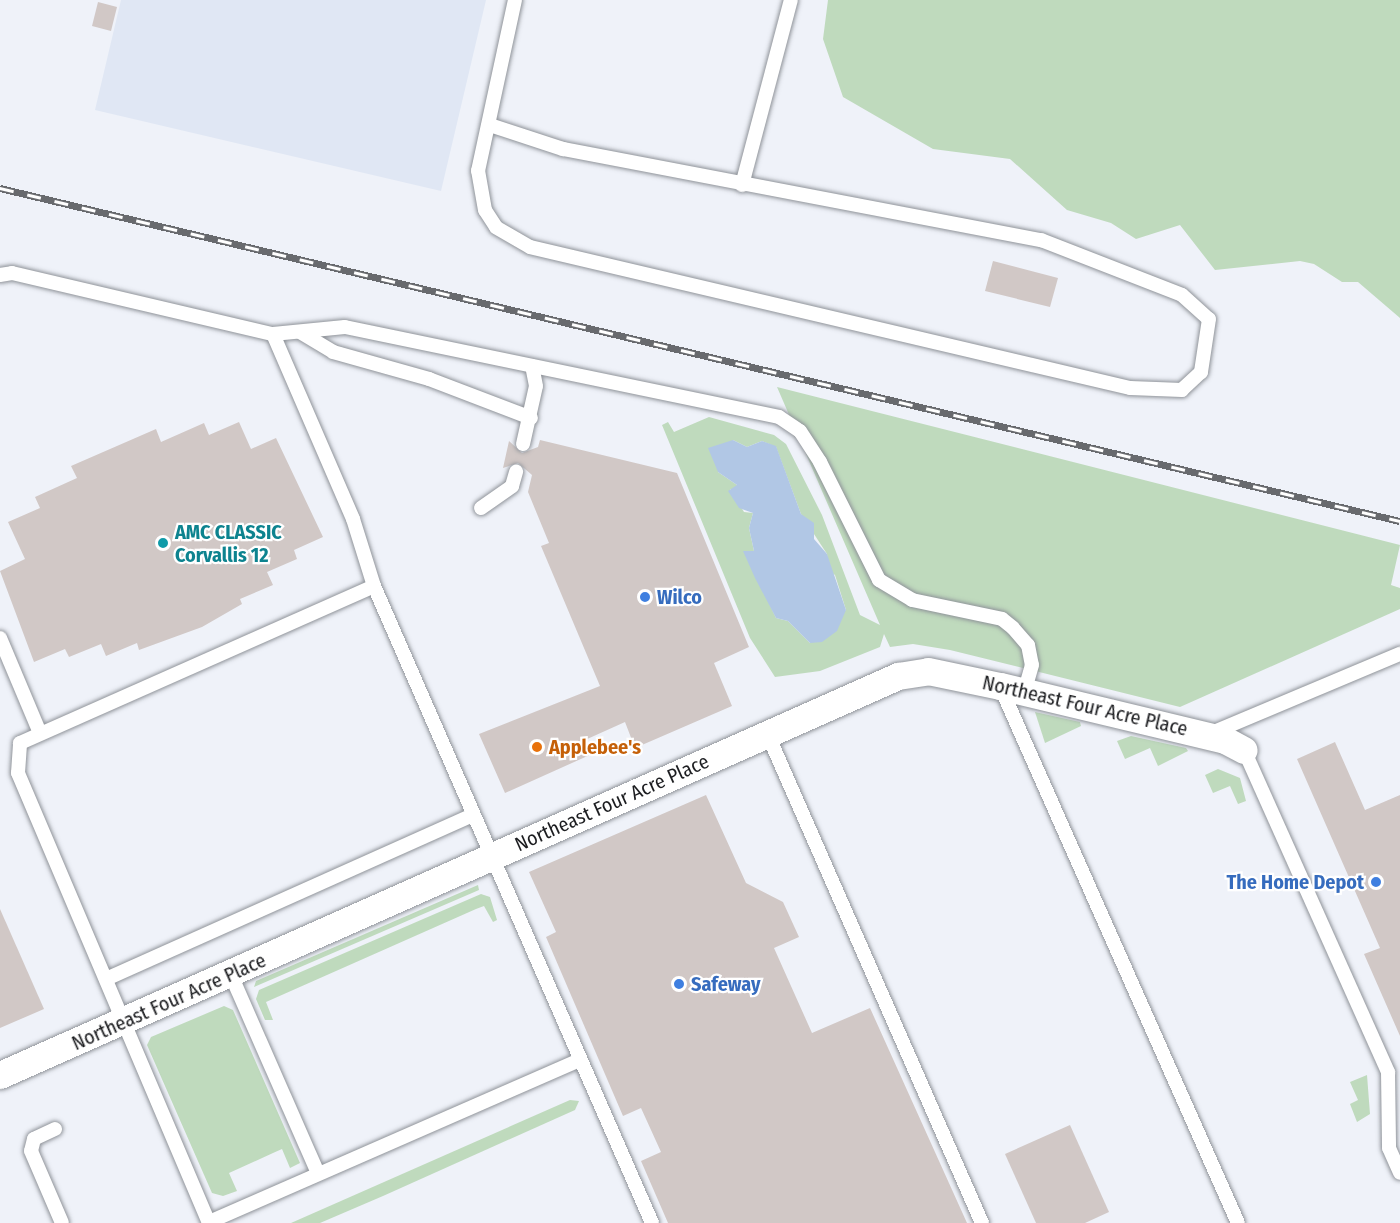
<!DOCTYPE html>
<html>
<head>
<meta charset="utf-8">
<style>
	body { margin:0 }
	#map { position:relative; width:1400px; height:1223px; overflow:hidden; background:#eff2f9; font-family:"Fira Sans Condensed",sans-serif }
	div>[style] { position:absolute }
	.built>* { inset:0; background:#e0e7f4 }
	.green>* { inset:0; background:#bfdabd }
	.water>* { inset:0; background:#b1c7e5 }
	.building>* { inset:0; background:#d1c8c6 }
	.roads { filter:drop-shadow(0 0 2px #8f9399) drop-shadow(0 0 2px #8f9399) }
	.service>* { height:14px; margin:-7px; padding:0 7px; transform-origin:7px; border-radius:7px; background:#fff }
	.minor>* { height:27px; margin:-13.5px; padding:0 13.5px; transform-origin:13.5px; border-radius:13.5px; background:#fff }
	.rail>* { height:7px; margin-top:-3.5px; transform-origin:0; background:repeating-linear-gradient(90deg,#fff 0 14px,#686a6e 0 28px); box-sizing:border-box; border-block:2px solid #686a6e }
	.dots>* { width:16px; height:16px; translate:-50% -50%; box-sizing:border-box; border:3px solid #fff; border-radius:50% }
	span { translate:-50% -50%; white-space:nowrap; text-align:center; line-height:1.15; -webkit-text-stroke:4.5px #fff; paint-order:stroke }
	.culture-label { font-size:20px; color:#0d838f; font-weight:700 }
	.left { translate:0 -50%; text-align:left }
	.shop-label { font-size:20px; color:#366cbe; font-weight:700 }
	.right { translate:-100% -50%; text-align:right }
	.street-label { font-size:20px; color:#1c1d20 }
	.food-label { font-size:20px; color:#c56008; font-weight:700 }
</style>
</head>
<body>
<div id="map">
	<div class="built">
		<i style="clip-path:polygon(121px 0,486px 0,441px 191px,95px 110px)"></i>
	</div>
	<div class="green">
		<i style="clip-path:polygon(828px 0,1400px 0,1400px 318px,1358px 282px,1342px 282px,1314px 264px,1300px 261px,1215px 270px,1180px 225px,1136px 239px,1111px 223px,1067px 210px,1010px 159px,933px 149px,843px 97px,823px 39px)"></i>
		<i style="clip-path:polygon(evenodd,777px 387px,1400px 545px,1391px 585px,1400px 588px,1400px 609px,1180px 707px,950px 650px,913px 644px,890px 647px,884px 634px,880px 647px,820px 671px,775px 677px,750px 638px,662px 425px,668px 422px,674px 432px,709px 417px,774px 435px,786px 444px,822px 515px,860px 615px,880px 625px,777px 387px,733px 440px,747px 447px,762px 441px,776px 447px,801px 514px,827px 554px,828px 570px,835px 575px,846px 610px,810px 643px,788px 621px,776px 618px,744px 551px,754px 551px,749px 528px,753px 513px,744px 512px,730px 489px,736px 491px,737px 485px,718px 472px,733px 440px)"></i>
		<i style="clip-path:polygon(1035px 712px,1080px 722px,1081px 726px,1045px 743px)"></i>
		<i style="clip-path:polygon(1131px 736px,1186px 748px,1188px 751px,1158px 766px,1150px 748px,1125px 759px,1117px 741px)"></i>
		<i style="clip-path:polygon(1218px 769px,1240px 778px,1246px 801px,1238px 804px,1230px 786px,1213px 793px,1205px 775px)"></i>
		<i style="clip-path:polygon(478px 885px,479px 890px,254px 987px,256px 981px)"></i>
		<i style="clip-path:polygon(481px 894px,490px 897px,497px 920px,493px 922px,484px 906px,476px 909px,266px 1002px,273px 1020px,265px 1020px,256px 999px,259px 990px)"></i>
		<i style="clip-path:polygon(224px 1006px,233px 1010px,300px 1163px,290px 1168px,282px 1149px,273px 1153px,229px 1173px,237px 1191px,223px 1196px,212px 1193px,147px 1045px,151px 1037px)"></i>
		<i style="clip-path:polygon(1367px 1075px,1370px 1114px,1357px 1122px,1350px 1104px,1358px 1100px,1350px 1082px)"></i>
		<i style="clip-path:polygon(570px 1100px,579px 1101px,575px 1110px,383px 1196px,320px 1223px,291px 1223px)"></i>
	</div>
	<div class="water">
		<i style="clip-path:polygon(733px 440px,747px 447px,762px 441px,776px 446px,801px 514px,814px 523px,814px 539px,827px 554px,846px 610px,837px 631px,822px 642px,810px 643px,788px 621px,776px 618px,755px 578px,743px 551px,754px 551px,749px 528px,753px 513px,739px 508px,728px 491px,737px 485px,718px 472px,708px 448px)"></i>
	</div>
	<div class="building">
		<i style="clip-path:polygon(98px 2px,117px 7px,111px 31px,92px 26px)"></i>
		<i style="clip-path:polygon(993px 261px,1058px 278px,1050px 307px,985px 291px)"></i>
		<i style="clip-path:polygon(239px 422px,251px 449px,276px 438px,323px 537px,294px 550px,297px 559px,267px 572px,273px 585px,240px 599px,242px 604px,202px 627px,139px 650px,137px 643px,106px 656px,101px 644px,69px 657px,65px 649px,34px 662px,0 571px,25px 559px,8px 522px,40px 508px,35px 497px,77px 478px,71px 466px,156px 429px,161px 442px,204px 423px,209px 435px)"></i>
		<i style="clip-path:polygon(540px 440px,677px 473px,749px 647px,714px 663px,732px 706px,635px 748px,625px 722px,585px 740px,592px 754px,505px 793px,479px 734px,600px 686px,541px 546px,549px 543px,528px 492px,532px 475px,518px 463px,503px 468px,509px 441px,522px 453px,538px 447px)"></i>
		<i style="clip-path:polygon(1335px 742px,1365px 810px,1400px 795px,1400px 1036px,1364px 954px,1380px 948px,1297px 759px)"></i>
		<i style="clip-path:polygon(706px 795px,746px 883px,783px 902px,799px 937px,774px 948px,812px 1033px,870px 1008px,967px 1223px,668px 1223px,641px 1161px,661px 1152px,641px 1108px,623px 1116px,546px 937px,556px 932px,529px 872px)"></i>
		<i style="clip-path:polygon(0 909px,44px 1009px,0 1028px)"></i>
		<i style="clip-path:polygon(1070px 1125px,1109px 1212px,1085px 1223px,1036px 1223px,1005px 1154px)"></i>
	</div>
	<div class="roads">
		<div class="service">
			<i style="left:490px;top:125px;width:77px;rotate:18.2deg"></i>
			<i style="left:563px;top:149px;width:487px;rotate:10.8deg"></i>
			<i style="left:1041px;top:240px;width:151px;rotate:21.3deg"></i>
			<i style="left:1182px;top:295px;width:36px;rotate:42deg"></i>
			<i style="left:1209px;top:319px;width:54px;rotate:98.6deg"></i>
			<i style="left:1201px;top:372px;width:26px;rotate:137deg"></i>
			<i style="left:1182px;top:390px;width:52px;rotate:-177.8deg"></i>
			<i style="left:1130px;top:388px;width:616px;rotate:-166.78deg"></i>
			<i style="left:530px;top:247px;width:39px;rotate:-150deg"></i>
			<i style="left:496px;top:227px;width:20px;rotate:-123deg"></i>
			<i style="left:485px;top:210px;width:40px;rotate:-100deg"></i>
			<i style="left:478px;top:171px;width:175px;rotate:-77.8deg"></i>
			<i style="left:742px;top:185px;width:191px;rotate:-75.2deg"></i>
			<i style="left:0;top:275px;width:12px;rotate:-9deg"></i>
			<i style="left:12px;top:273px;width:268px;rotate:13.2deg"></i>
			<i style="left:273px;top:334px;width:72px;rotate:-5.6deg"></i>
			<i style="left:345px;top:327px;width:443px;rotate:11.7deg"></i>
			<i style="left:779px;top:417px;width:25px;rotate:34deg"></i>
			<i style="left:800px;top:431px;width:37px;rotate:57deg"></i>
			<i style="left:820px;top:462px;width:132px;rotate:63.4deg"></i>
			<i style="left:879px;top:580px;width:39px;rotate:31deg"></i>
			<i style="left:912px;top:600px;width:92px;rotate:11.9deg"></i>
			<i style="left:1002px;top:619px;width:14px;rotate:39deg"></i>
			<i style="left:1013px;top:628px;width:23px;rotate:49deg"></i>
			<i style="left:1028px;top:645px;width:20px;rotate:79deg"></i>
			<i style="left:1032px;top:665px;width:29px;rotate:106deg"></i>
			<i style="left:300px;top:332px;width:39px;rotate:31deg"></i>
			<i style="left:333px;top:352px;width:100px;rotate:15.7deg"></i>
			<i style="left:429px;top:379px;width:109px;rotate:20.9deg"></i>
			<i style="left:273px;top:334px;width:202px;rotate:66.6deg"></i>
			<i style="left:353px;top:519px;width:70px;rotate:72.6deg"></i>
			<i style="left:523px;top:444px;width:59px;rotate:-77.4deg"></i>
			<i style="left:536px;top:386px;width:20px;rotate:-101deg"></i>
			<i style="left:481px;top:508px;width:38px;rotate:-35deg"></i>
			<i style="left:512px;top:486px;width:15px;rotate:-74deg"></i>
			<i style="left:0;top:638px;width:101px;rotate:67.2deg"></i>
			<i style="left:1000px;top:686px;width:587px;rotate:66.1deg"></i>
			<i style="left:1214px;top:732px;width:202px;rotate:-22.8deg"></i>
			<i style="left:768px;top:735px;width:533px;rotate:66.32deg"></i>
			<i style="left:1244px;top:750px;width:353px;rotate:65.9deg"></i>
			<i style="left:1388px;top:1072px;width:76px;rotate:89.2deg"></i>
			<i style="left:1389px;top:1148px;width:27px;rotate:66deg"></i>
			<i style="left:231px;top:975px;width:216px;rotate:66.3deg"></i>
			<i style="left:106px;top:979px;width:400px;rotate:-24.1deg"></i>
			<i style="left:55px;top:1129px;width:23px;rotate:155deg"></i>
			<i style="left:34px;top:1139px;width:12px;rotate:104deg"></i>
			<i style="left:31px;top:1151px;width:78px;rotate:66.7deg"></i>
			<i style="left:209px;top:1222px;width:404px;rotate:-23.6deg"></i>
			<i style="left:209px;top:1223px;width:489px;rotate:-113deg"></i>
			<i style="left:18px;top:773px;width:30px;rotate:-86deg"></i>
			<i style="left:20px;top:743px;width:387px;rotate:-23.9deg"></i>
			<i style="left:374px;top:586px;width:695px;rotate:66.42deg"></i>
		</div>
		<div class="minor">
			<i style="left:0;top:1075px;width:983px;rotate:-23.96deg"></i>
			<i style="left:898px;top:676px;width:30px;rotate:-9deg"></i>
			<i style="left:928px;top:671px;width:74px;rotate:11.8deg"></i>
			<i style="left:1000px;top:686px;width:231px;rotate:13.5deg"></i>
			<i style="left:1225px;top:740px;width:21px;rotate:28deg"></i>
		</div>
	</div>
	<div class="rail">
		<i style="left:0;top:188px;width:1439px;rotate:13.38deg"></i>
	</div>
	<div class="dots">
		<i style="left:163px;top:543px;background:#0f9aa8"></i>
		<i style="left:645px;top:597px;background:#3f7fe0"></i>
		<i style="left:537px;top:747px;background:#e8710a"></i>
		<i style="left:1376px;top:882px;background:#3f7fe0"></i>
		<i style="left:679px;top:984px;background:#3f7fe0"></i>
	</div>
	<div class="culture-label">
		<span class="left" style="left:175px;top:544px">AMC CLASSIC<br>Corvallis 12</span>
	</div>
	<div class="shop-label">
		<span class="left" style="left:657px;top:597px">Wilco</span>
		<span class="right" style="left:1364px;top:882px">The Home Depot</span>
		<span class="left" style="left:691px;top:984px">Safeway</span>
	</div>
	<div class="street-label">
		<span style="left:1085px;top:706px;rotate:13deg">Northeast Four Acre Place</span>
		<span style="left:612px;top:803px;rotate:-24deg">Northeast Four Acre Place</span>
		<span style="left:169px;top:1002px;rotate:-24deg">Northeast Four Acre Place</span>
	</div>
	<div class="food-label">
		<span class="left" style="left:549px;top:747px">Applebee's</span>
	</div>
</div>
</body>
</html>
